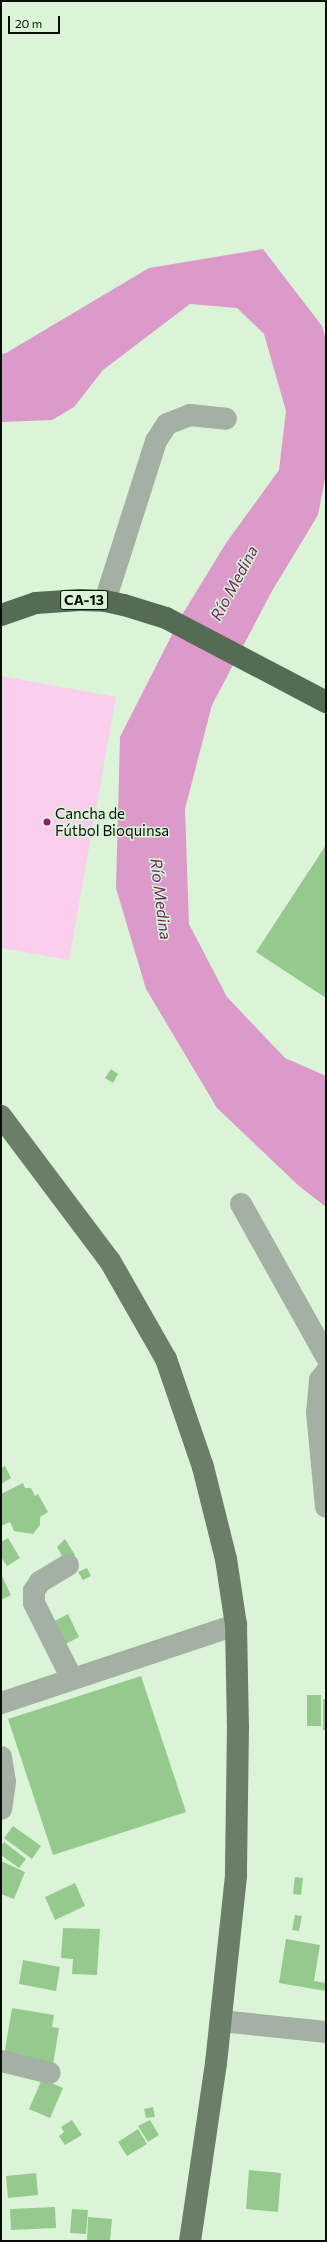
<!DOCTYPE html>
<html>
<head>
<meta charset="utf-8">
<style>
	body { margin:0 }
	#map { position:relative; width:327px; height:2242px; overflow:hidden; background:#dbf4d8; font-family:Commissioner,sans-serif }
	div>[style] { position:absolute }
	.green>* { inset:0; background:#faceed }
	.water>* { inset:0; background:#db9ac9 }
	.building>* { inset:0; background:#95c98e }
	.minor>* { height:22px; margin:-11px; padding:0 11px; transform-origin:11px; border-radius:11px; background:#a5b0a4 }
	.major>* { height:22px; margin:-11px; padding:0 11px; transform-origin:11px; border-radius:11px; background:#6b7e68 }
	.highway>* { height:22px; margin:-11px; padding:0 11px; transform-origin:11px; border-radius:11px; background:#566b53 }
	.dots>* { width:11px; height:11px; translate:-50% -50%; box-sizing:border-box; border:2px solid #dbf4d8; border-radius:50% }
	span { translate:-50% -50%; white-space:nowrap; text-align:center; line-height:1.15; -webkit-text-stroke:3px #dbf4d8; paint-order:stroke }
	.shield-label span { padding:1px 3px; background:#dbf4d8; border:1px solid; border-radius:3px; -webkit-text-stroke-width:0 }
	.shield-label { font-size:14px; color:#070f06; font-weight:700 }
	.poi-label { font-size:15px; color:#070f06 }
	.left { translate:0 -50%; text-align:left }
	.water-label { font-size:16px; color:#702561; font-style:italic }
	.frame { position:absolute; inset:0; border:2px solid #070f06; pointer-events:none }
	.scale { position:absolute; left:8px; top:16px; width:52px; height:18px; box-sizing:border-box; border:2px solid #070f06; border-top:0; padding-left:5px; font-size:12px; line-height:14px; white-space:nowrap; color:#070f06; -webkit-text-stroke:3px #dbf4d8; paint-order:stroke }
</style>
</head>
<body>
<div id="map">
	<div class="green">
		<i style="clip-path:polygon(1px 676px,116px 697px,69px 960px,1px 948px)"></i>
	</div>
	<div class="water">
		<i style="clip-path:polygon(263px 249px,322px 326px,326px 340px,326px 473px,318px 515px,272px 591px,212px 705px,185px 809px,189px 924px,227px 997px,285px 1058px,326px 1076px,326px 1207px,299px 1186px,217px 1108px,146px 989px,116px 888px,120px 737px,182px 615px,226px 543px,279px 470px,286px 411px,264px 334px,237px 308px,190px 304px,103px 370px,74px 407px,52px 420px,1px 422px,1px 354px,6px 353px,149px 268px)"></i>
	</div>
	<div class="building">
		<i style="clip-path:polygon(326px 845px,326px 998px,256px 952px)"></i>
		<i style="clip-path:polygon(111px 1069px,118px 1074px,113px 1083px,105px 1078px)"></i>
		<i style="clip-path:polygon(5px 1466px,11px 1478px,1px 1484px,1px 1468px)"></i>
		<i style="clip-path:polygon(23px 1483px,25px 1488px,31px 1488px,35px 1496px,38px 1494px,48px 1512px,40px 1517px,40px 1525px,33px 1534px,14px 1531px,10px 1522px,1px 1526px,1px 1494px)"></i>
		<i style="clip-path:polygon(8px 1538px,20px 1558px,7px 1566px,1px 1557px,1px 1542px)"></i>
		<i style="clip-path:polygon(65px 1539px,75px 1555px,65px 1561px,57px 1547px)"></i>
		<i style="clip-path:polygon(87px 1568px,91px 1576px,83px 1580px,78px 1572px)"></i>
		<i style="clip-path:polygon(1px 1574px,11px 1595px,1px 1600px)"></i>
		<i style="clip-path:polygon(68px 1614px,79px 1637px,58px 1648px,47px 1625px)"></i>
		<i style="clip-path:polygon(141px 1676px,186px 1812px,53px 1855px,8px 1719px)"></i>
		<i style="clip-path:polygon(307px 1695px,321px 1695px,321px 1726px,307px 1726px)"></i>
		<i style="clip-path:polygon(323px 1699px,326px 1699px,326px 1730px,323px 1730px)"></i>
		<i style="clip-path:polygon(13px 1826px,41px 1846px,32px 1859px,4px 1838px)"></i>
		<i style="clip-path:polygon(4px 1842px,26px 1859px,19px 1868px,1px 1855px,1px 1847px)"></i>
		<i style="clip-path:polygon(1px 1861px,25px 1872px,14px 1899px,1px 1894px)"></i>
		<i style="clip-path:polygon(295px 1877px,303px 1878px,301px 1895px,293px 1894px)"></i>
		<i style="clip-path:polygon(75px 1883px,85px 1906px,55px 1920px,45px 1897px)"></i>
		<i style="clip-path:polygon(295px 1915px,302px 1916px,299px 1931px,292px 1930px)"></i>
		<i style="clip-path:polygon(63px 1928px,100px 1929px,97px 1975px,72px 1974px,73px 1959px,61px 1958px)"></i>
		<i style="clip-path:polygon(286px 1939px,320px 1945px,314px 1981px,326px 1983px,326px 1991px,279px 1983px)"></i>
		<i style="clip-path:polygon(23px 1960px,60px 1967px,56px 1991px,19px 1984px)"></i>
		<i style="clip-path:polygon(12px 2008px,54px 2015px,52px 2027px,59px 2028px,53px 2065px,4px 2056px)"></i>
		<i style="clip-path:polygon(42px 2079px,63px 2088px,50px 2118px,29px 2109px)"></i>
		<i style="clip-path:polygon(153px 2107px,155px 2117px,146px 2118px,144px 2109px)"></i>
		<i style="clip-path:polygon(72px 2120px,82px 2135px,65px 2145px,59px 2136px,64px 2132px,61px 2127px)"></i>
		<i style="clip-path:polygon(150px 2120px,159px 2135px,148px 2142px,138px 2126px)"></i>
		<i style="clip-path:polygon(138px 2129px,147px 2144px,127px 2156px,118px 2142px)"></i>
		<i style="clip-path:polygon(249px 2170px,281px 2173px,278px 2212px,246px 2209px)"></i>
		<i style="clip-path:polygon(36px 2173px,38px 2195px,8px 2198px,6px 2176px)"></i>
		<i style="clip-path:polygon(55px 2207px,56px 2228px,11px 2230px,10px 2209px)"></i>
		<i style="clip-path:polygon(72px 2209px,88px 2210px,86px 2234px,70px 2233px)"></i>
		<i style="clip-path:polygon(88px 2217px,112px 2219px,110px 2241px,87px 2241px)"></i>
	</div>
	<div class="minor">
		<i style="left:105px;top:601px;width:168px;rotate:-72.3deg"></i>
		<i style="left:156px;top:441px;width:20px;rotate:-57deg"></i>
		<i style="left:167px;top:424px;width:25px;rotate:-21deg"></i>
		<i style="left:190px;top:415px;width:36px;rotate:6deg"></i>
		<i style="left:241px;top:1204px;width:174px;rotate:60.8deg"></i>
		<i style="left:326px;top:1372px;width:10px;rotate:127deg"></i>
		<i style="left:320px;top:1380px;width:32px;rotate:95deg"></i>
		<i style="left:317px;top:1412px;width:95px;rotate:84.6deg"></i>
		<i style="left:68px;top:1565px;width:33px;rotate:149deg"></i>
		<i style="left:40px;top:1582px;width:11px;rotate:124deg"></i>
		<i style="left:34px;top:1591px;width:12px;rotate:90deg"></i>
		<i style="left:34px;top:1603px;width:85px;rotate:63.4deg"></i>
		<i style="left:1px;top:1703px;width:248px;rotate:-18.4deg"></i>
		<i style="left:1px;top:1757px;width:25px;rotate:81deg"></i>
		<i style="left:5px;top:1782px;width:27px;rotate:98deg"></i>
		<i style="left:221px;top:2021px;width:106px;rotate:6deg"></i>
		<i style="left:1px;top:2061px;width:50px;rotate:13.8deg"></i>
	</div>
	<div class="major">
		<i style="left:1px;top:1116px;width:181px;rotate:53.1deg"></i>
		<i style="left:110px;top:1261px;width:113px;rotate:60.3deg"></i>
		<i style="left:166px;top:1359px;width:114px;rotate:71.1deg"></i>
		<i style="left:203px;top:1467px;width:95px;rotate:76deg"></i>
		<i style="left:226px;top:1559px;width:67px;rotate:81.4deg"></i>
		<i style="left:236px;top:1625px;width:101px;rotate:88.9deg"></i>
		<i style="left:238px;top:1726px;width:150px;rotate:90.8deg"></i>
		<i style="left:236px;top:1876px;width:188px;rotate:96.1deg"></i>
		<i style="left:216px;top:2063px;width:180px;rotate:98.3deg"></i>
	</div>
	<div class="highway">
		<i style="left:1px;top:615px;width:37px;rotate:-19deg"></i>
		<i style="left:36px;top:603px;width:44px;rotate:-3.9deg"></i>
		<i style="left:80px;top:600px;width:25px;rotate:2deg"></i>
		<i style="left:105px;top:601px;width:19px;rotate:12deg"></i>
		<i style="left:124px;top:605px;width:44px;rotate:17.2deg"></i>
		<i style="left:166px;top:618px;width:181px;rotate:27.7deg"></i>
	</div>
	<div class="dots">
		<i style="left:47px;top:822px;background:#8e197a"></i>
	</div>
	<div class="shield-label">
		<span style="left:84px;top:600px">CA-13</span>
	</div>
	<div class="poi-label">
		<span class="left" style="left:55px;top:822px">Cancha de<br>Fútbol Bioquinsa</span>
	</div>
	<div class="water-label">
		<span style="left:234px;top:583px;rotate:-62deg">Río Medina</span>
		<span style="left:161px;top:899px;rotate:83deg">Río Medina</span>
	</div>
	<div class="frame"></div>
	<div class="scale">20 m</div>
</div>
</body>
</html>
